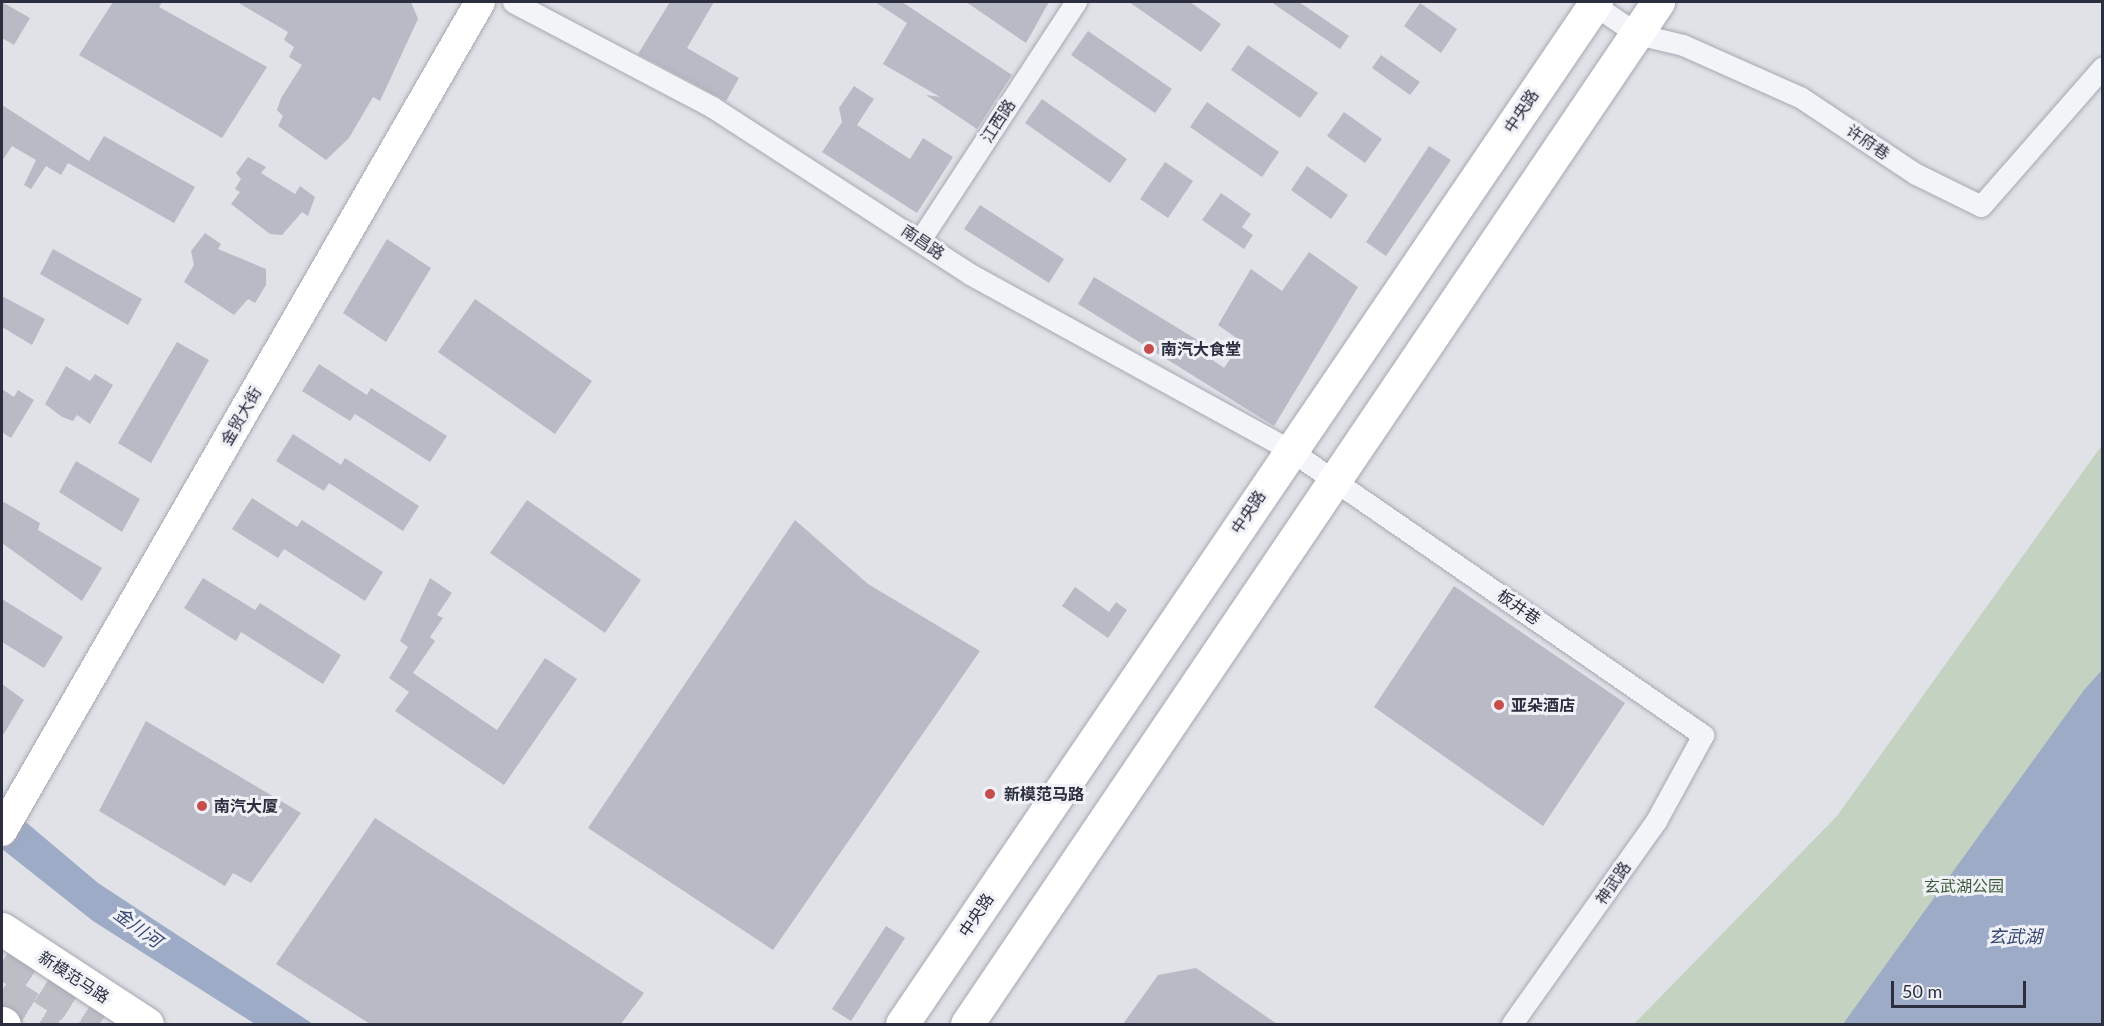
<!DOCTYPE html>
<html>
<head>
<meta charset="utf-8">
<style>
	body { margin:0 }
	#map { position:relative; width:2104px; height:1026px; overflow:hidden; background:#e0e2e8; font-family:Lato,"Noto Sans SC",sans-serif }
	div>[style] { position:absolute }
	.green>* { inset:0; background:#c4d2c2 }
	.water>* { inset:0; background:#9dabc7 }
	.building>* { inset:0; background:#b8bbc5 }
	.highway-tunnel>* { height:33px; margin-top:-16.5px; transform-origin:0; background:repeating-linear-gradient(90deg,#bcbec6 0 33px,transparent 0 49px) }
	.roads { filter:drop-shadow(0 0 2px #a6a8b2) drop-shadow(0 0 2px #a6a8b2) }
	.street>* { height:21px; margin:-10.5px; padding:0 10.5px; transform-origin:10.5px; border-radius:10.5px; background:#f3f4f7 }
	.secondary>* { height:30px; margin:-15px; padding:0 15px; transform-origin:15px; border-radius:15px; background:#fff }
	.primary>* { height:33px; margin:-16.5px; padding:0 16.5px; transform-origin:16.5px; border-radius:16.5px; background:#fff }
	.dots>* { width:16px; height:16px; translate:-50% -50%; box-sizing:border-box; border:3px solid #f0f1f6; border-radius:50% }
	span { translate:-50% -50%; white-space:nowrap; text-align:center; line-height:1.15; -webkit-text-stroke:6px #f0f1f6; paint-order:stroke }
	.street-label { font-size:16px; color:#2a2e3f }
	.poi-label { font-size:16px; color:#2a2e3f; font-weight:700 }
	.left { translate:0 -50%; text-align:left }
	.park-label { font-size:16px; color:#395a38 }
	.water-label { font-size:18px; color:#364771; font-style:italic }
	.frame { position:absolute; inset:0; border:3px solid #2a2e3f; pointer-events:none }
	.scale { position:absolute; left:1891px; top:981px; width:135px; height:27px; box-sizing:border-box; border:3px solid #2a2e3f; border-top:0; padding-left:8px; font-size:18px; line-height:21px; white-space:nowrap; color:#2a2e3f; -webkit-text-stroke:4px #f0f1f6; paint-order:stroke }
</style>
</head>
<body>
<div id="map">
	<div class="green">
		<i style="clip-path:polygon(2102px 445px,2102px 1024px,1634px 1024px,1837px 816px)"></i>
	</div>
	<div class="water">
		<i style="clip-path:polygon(2102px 670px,2102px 1024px,1843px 1024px,2084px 690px)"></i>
		<i style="clip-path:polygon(2px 802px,98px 883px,313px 1024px,255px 1024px,93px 921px,2px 849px)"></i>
	</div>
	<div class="building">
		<i style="clip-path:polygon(2px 2px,30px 18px,14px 45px,2px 38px)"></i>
		<i style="clip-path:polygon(113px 2px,162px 2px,159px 7px,267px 67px,222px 138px,79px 55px)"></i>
		<i style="clip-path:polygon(237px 2px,411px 2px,418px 19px,380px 101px,373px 97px,349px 138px,326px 160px,278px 126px,283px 116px,277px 110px,281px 98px,302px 65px,289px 57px,294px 47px,284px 40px,288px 32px)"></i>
		<i style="clip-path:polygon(670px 2px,714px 2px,687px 48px,739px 78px,726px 101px,638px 54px)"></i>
		<i style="clip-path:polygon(875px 2px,902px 2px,1012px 75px,977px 129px,926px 95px,940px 97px,883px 64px,907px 23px)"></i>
		<i style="clip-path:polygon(966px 2px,1049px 2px,1026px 43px)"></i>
		<i style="clip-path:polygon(1129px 2px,1190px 2px,1221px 24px,1201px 52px)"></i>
		<i style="clip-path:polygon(1271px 2px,1299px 2px,1349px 36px,1340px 49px)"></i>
		<i style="clip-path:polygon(1420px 3px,1457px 29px,1441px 53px,1404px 26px)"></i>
		<i style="clip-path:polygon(1088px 31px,1172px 89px,1155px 113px,1071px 55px)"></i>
		<i style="clip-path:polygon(1248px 45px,1318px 93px,1300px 118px,1231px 70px)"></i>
		<i style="clip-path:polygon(1381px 55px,1420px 82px,1410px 95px,1372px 68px)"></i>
		<i style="clip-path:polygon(854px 86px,874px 99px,857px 125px,910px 159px,923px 138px,953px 157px,917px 213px,822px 152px,842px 122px,839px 108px)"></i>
		<i style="clip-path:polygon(1042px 99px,1127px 159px,1110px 183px,1025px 123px)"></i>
		<i style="clip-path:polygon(1207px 102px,1279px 152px,1262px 177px,1190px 127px)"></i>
		<i style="clip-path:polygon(2px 105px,89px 161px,104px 136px,195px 187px,174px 223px,68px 163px,61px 175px,46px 166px,31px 189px,24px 185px,36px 160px,12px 146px,2px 161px)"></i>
		<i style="clip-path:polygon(1344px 112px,1382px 139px,1365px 163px,1327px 136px)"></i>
		<i style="clip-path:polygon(1429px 146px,1451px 160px,1386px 256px,1366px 242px)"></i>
		<i style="clip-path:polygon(248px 157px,266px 167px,261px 173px,295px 194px,300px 186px,315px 197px,308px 216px,302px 212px,282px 235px,270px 234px,231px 204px,240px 192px,235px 189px,241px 179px,236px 173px)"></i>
		<i style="clip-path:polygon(1165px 162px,1193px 181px,1168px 218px,1140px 199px)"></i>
		<i style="clip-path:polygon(1307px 166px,1348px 195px,1331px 219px,1291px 190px)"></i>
		<i style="clip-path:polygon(1221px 193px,1251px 214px,1242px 227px,1253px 235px,1244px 249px,1202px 220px)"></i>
		<i style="clip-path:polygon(980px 205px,1064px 259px,1049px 283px,964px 229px)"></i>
		<i style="clip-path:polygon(205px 233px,221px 244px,218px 249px,266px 269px,266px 285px,255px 303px,248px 299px,234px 315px,184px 282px,194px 265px,191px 251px)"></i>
		<i style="clip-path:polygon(387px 239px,431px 268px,386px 342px,343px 313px)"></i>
		<i style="clip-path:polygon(53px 249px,142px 299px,128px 325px,40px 274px)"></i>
		<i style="clip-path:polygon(1309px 252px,1358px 287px,1274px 426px,1078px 304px,1094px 277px,1204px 344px,1200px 351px,1224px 368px,1242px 342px,1218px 325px,1251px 269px,1282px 291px)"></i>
		<i style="clip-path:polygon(2px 296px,45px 319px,32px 345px,2px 327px)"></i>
		<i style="clip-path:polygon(475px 299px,592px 381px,555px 434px,438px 352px)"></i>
		<i style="clip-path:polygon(177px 342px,209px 360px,151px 463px,118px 443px)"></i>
		<i style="clip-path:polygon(319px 364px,367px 395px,371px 388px,447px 436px,430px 462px,355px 414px,350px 421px,302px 391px)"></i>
		<i style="clip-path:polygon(66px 366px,90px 381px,95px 374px,113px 385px,90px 424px,77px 415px,73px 421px,62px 417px,45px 404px)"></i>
		<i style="clip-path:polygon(2px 389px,14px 397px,18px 390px,34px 400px,11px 438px,2px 432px)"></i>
		<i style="clip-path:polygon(293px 434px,341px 465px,345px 458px,419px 506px,403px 531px,329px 483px,324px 491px,276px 461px)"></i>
		<i style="clip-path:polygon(76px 461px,140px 499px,122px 532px,59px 492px)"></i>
		<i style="clip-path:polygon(252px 498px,297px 527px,302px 520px,383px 572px,365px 601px,284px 549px,278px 558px,232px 529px)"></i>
		<i style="clip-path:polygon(527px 500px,641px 580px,605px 633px,490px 553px)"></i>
		<i style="clip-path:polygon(2px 501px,40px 523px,38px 530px,102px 568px,82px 601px,2px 543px)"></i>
		<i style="clip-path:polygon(795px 520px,868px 584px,980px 651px,773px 950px,588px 828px)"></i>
		<i style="clip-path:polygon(203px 578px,255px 610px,260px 603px,341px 655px,323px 684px,241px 632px,236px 641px,184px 608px)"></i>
		<i style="clip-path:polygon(430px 578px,452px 593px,437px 615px,443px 618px,430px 637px,435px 641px,413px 673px,497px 730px,545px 658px,577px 679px,504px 785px,395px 711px,409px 692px,389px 678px,408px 647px,400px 641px)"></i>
		<i style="clip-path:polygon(1454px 586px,1625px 703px,1543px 826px,1374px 707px)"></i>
		<i style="clip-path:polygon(1075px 587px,1109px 612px,1116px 602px,1127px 610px,1108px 638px,1062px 606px)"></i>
		<i style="clip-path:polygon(2px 599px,63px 637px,44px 668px,2px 642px)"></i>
		<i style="clip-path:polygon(2px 684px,24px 700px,2px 737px)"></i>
		<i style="clip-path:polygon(146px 721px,301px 813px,251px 883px,233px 873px,225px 886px,99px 811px)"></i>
		<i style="clip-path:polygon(375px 818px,644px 993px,621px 1024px,370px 1024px,276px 964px)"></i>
		<i style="clip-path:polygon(886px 926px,905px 938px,851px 1021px,832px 1009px)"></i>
		<i style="clip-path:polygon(1196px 968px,1277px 1024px,1123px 1024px,1158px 975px)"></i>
	</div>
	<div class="highway-tunnel">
		<i style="left:2px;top:961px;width:116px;rotate:33deg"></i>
		<i style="left:2px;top:990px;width:65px;rotate:31.7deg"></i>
	</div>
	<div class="roads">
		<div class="street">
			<i style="left:513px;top:2px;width:225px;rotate:27.8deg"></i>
			<i style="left:712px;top:107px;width:307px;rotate:32.9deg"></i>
			<i style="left:970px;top:274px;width:365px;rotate:28.8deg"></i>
			<i style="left:1290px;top:450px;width:502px;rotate:34.61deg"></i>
			<i style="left:1703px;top:735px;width:98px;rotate:118.7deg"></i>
			<i style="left:1656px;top:821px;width:249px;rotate:125.4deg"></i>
			<i style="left:1590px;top:2px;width:57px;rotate:34.2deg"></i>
			<i style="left:1637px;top:34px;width:47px;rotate:13.4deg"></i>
			<i style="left:1683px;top:45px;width:128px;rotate:24deg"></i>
			<i style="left:1800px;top:97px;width:139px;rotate:33.6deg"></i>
			<i style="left:1916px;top:174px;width:72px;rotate:26.2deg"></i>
			<i style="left:1981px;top:206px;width:184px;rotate:-48.8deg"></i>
			<i style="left:920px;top:240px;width:285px;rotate:-56.8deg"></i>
		</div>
		<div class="secondary">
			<i style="left:2px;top:831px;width:957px;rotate:-60.03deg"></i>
		</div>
		<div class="primary">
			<i style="left:2px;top:929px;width:173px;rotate:33.2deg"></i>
			<i style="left:2px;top:1023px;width:2px;rotate:27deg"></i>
			<i style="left:902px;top:1024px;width:1235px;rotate:-55.82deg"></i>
			<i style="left:967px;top:1024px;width:1234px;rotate:-55.94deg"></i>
		</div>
	</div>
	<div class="dots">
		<i style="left:1149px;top:349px;background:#c74d4c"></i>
		<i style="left:1499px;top:705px;background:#c74d4c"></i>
		<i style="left:990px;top:794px;background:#c74d4c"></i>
		<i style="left:202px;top:806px;background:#c74d4c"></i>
	</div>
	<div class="street-label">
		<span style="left:1521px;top:111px;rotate:-56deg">中央路</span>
		<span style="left:998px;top:121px;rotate:-57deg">江西路</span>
		<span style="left:1868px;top:142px;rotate:34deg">许府巷</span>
		<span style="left:923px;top:242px;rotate:34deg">南昌路</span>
		<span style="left:241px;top:416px;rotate:-60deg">金贸大街</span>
		<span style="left:1248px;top:512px;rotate:-56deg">中央路</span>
		<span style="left:1519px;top:607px;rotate:35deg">板井巷</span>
		<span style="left:1613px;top:883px;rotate:-55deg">神武路</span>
		<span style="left:976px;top:915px;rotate:-56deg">中央路</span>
		<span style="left:74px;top:977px;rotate:33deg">新模范马路</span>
	</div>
	<div class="poi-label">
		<span class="left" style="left:1161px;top:349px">南汽大食堂</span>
		<span class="left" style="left:1511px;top:705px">亚朵酒店</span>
		<span class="left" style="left:1004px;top:794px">新模范马路</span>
		<span class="left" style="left:214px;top:806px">南汽大厦</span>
	</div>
	<div class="park-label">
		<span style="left:1964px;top:886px">玄武湖公园</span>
	</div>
	<div class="water-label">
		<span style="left:138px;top:927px;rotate:36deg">金川河</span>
		<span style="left:2015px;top:936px">玄武湖</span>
	</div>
	<div class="frame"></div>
	<div class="scale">50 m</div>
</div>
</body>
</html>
